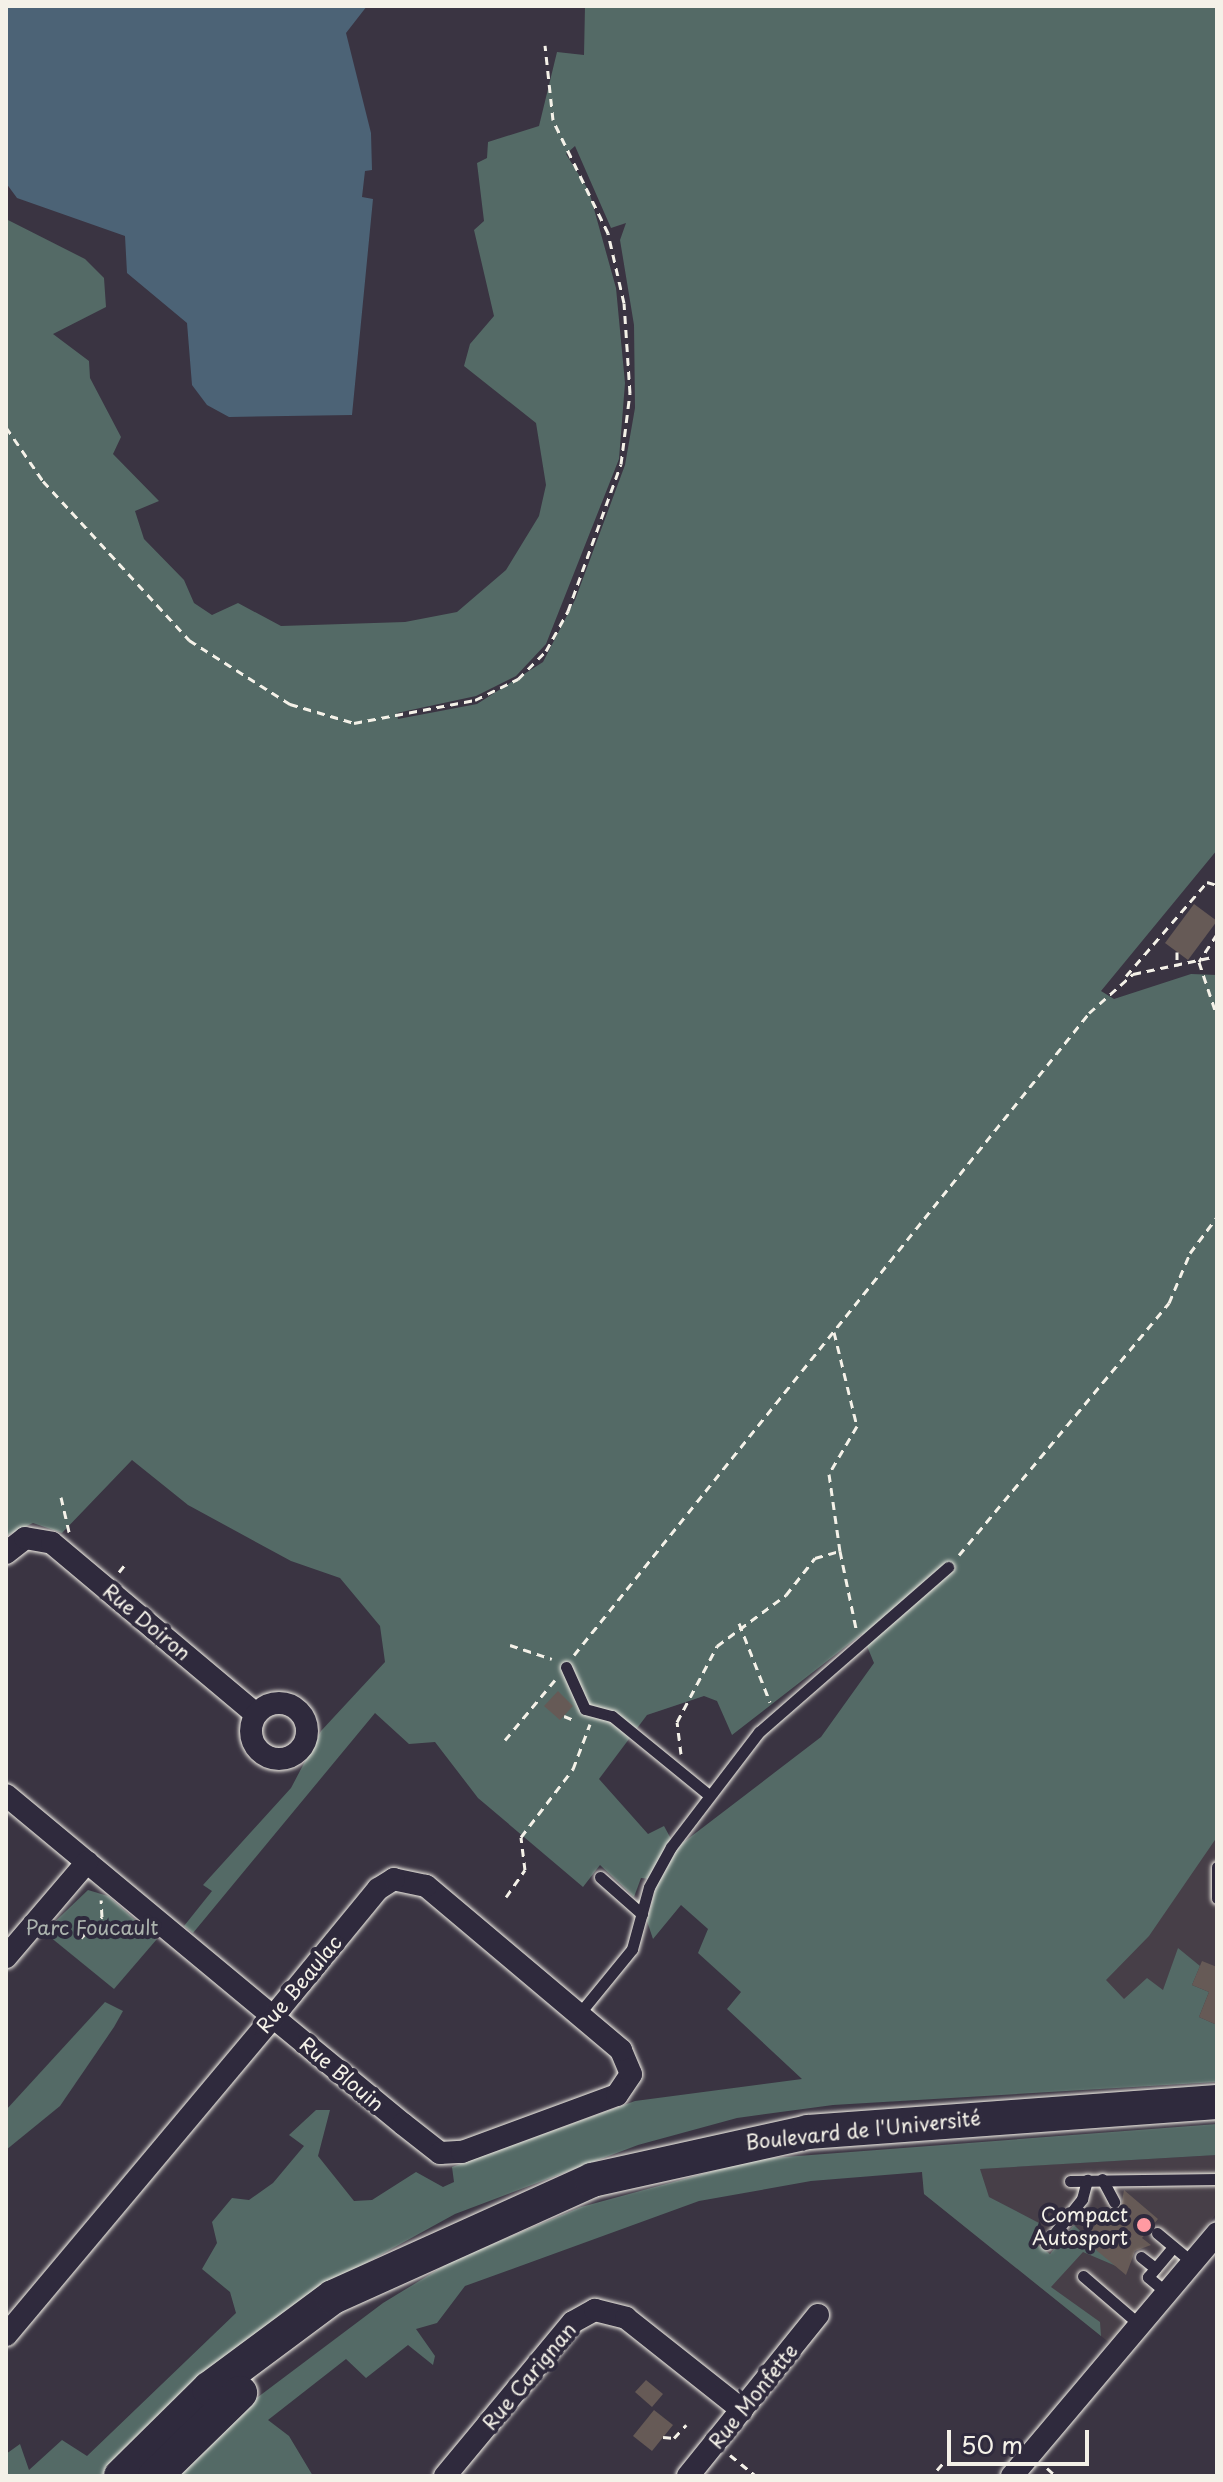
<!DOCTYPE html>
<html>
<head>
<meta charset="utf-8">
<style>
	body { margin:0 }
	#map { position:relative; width:1223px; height:2482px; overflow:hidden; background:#3a3442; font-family:"Playpen Sans",sans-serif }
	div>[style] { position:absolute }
	.built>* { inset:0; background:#473f48 }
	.green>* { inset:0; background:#546a66 }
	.water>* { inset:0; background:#4c6376 }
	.building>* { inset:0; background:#665a56 }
	.path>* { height:3px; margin-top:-1.5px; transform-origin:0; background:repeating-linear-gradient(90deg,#f4f1e8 0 8px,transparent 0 14px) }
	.roads { filter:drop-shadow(0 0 2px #f4f1e8) drop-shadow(0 0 2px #f4f1e8) }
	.lane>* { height:11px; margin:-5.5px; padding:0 5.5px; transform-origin:5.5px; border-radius:5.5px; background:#2f2a3d }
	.street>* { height:22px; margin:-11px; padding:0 11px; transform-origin:11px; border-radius:11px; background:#2f2a3d }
	.street>.ring { margin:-11px; padding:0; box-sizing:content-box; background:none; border:22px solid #2f2a3d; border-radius:50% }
	.primary>* { height:34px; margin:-17px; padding:0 17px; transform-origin:17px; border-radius:17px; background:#2f2a3d }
	.dots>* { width:22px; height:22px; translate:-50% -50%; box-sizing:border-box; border:4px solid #2f2a3d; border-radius:50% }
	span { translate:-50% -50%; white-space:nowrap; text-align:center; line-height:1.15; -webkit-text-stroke:8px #2f2a3d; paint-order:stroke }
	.street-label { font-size:20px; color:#f4f1e8 }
	.park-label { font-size:20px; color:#acb4ae }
	.poi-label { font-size:20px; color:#f4f1e8 }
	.right { translate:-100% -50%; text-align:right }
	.frame { position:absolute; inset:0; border:8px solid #f4f1e8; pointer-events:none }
	.scale { position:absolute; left:947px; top:2430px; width:142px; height:36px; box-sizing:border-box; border:4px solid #f4f1e8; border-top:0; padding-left:10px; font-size:24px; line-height:28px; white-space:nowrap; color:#f4f1e8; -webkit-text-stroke:6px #2f2a3d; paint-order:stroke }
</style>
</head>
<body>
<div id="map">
	<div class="built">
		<i style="clip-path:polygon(1217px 1834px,1217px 2053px,1027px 2063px)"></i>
		<i style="clip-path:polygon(1217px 2155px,1217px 2213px,1111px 2344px,924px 2194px,922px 2172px)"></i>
	</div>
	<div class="green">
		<i style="clip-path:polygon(evenodd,585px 6px,1217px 6px,1217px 850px,1101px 991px,1114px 999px,1191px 974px,1217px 975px,1217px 1837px,1149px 1936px,1106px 1980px,1124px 1999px,1147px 1978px,1163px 1990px,1178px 1948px,1200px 1966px,1192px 1985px,1209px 1992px,1199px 2017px,1217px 2025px,1217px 2082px,833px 2105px,737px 2118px,638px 2145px,455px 2214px,335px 2280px,107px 2476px,6px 2476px,6px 2454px,20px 2444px,29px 2470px,62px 2440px,87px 2456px,236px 2313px,230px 2292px,202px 2269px,217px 2243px,212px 2222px,232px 2198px,249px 2200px,273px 2183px,304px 2146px,289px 2135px,316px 2110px,330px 2110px,318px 2156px,354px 2201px,372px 2200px,416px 2172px,443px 2187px,454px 2182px,452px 2167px,635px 2101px,802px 2079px,727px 2009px,741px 1992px,698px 1953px,708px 1929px,681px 1905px,653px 1939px,647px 1921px,658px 1880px,641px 1878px,634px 1897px,600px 1865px,583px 1887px,478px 1798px,435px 1742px,409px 1744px,375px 1713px,193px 1933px,184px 1926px,212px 1891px,203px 1885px,291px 1788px,321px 1731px,385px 1662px,380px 1626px,340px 1578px,291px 1561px,188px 1505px,132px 1460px,62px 1533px,33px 1523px,6px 1536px,6px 219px,85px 259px,104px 278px,106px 307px,53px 334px,89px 361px,90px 378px,121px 437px,113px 454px,159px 501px,135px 511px,144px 539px,184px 580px,194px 603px,212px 615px,238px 603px,281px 626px,405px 622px,457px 612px,506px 570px,539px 516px,546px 485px,536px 423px,464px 366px,470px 344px,494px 316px,474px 230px,484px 221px,477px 163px,487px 158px,488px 142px,539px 126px,557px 52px,584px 55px,585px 6px,575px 146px,611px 228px,626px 223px,620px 240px,634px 325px,635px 408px,625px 465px,575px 600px,543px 662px,477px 704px,398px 719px,397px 713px,476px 696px,516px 676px,546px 644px,619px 459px,625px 383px,616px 288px,589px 191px,566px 154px,575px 146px,585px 6px,862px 1634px,874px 1663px,821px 1737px,676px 1848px,664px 1826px,648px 1834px,599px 1779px,647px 1715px,704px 1696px,717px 1701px,732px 1735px,862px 1634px)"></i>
		<i style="clip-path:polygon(88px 1890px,108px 1896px,157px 1939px,114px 1989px,44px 1932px)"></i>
		<i style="clip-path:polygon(105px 2002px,123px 2011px,114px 2027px,60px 2106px,6px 2150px,6px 2110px)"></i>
		<i style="clip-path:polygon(1217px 2124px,1217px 2155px,980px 2169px,989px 2197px,1039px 2223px,1036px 2244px,1050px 2254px,1074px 2225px,1116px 2266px,1083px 2252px,1051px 2287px,1100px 2322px,1101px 2336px,924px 2194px,922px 2172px,811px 2181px,699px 2201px,465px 2286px,437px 2323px,416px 2329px,435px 2356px,433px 2365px,408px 2345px,366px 2378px,346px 2359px,268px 2420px,289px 2436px,313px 2476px,176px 2476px,242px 2409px,383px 2303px,452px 2261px,581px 2207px,758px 2159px)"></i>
	</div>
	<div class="water">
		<i style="clip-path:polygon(6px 6px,367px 6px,346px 33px,371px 133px,372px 170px,365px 171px,362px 197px,373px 199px,352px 415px,229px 417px,207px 405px,192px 385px,187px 323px,127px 273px,125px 236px,17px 198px,6px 183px)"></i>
	</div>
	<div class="building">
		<i style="clip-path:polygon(1194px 904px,1217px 921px,1188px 960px,1165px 943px)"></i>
		<i style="clip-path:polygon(558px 1691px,573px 1706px,560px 1720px,544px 1706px)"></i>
		<i style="clip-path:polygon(1202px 1961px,1217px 1967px,1217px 2025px,1199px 2017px,1209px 1992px,1192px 1985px)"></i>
		<i style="clip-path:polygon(1124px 2190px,1158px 2219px,1142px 2238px,1151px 2245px,1135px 2251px,1126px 2275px,1083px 2239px,1109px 2209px,1121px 2207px)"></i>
		<i style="clip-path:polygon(646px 2380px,663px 2394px,652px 2407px,635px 2392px)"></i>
		<i style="clip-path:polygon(654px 2410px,673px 2425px,652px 2451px,633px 2436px)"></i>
	</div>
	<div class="path">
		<i style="left:6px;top:427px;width:65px;rotate:55.6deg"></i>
		<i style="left:43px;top:481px;width:216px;rotate:47.4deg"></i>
		<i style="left:189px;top:640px;width:120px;rotate:32.4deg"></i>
		<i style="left:290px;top:704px;width:67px;rotate:16.5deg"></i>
		<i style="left:354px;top:723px;width:123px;rotate:-10.8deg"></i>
		<i style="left:475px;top:700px;width:48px;rotate:-26deg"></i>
		<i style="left:518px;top:679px;width:40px;rotate:-45deg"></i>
		<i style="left:546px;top:651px;width:46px;rotate:-61.2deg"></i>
		<i style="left:568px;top:611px;width:156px;rotate:-70.2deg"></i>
		<i style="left:621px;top:464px;width:72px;rotate:-82.8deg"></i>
		<i style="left:630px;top:393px;width:90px;rotate:-93.8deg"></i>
		<i style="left:624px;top:303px;width:72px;rotate:-102.9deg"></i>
		<i style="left:608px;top:233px;width:126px;rotate:-116deg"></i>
		<i style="left:553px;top:120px;width:75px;rotate:-96.1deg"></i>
		<i style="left:1217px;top:934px;width:33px;rotate:123deg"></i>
		<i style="left:1199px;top:962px;width:57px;rotate:71.6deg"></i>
		<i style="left:1177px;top:952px;width:14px;rotate:90deg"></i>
		<i style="left:1126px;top:976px;width:124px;rotate:-49.2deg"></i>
		<i style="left:1207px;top:882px;width:10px;rotate:17deg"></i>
		<i style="left:834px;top:1332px;width:97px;rotate:76.3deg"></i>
		<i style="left:857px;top:1426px;width:56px;rotate:120.3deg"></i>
		<i style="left:829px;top:1474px;width:78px;rotate:81.9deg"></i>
		<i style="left:61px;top:1497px;width:36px;rotate:77deg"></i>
		<i style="left:959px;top:1555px;width:328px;rotate:-50.2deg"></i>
		<i style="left:1169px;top:1303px;width:54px;rotate:-67.2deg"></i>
		<i style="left:1190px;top:1253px;width:45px;rotate:-53.1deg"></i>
		<i style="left:119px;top:1572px;width:13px;rotate:-51deg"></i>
		<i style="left:739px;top:1623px;width:85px;rotate:68.6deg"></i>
		<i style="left:510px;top:1645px;width:44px;rotate:18.4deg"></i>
		<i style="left:574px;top:1655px;width:823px;rotate:-51.26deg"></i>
		<i style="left:1089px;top:1013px;width:59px;rotate:-41.6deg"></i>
		<i style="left:1133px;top:974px;width:86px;rotate:-12.1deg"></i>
		<i style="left:564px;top:1716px;width:11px;rotate:22deg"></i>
		<i style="left:505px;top:1740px;width:78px;rotate:-50.2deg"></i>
		<i style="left:681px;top:1754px;width:32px;rotate:-97deg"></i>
		<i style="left:677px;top:1722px;width:86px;rotate:-62.2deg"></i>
		<i style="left:717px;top:1646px;width:86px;rotate:-36.5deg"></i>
		<i style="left:786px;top:1595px;width:47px;rotate:-51.9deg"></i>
		<i style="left:815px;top:1558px;width:26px;rotate:-16deg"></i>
		<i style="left:840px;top:1551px;width:79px;rotate:78.3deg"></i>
		<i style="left:506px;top:1897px;width:33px;rotate:-55deg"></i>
		<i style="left:525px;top:1870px;width:33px;rotate:-97deg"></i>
		<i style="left:521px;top:1837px;width:86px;rotate:-52.6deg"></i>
		<i style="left:573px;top:1769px;width:48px;rotate:-69.3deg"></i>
		<i style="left:81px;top:1938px;width:30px;rotate:-45deg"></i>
		<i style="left:102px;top:1917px;width:17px;rotate:-93deg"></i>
		<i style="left:663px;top:2437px;width:11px;rotate:5deg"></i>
		<i style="left:674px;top:2438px;width:18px;rotate:-47deg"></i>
		<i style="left:730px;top:2455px;width:33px;rotate:39deg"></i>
		<i style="left:1047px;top:2468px;width:12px;rotate:42deg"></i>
		<i style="left:937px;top:2470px;width:11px;rotate:-49deg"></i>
	</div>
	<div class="roads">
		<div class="lane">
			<i style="left:566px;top:1667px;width:46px;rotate:65.7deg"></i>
			<i style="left:585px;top:1709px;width:28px;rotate:15deg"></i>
			<i style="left:612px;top:1716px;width:125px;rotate:39.2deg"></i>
			<i style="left:1217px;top:1867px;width:31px;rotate:90deg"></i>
			<i style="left:600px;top:1877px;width:56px;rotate:41.4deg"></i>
			<i style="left:579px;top:2014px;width:84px;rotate:-50.8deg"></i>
			<i style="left:632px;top:1949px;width:64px;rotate:-74.7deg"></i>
			<i style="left:649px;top:1887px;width:46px;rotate:-61.2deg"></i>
			<i style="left:671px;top:1847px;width:145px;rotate:-52.6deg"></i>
			<i style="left:759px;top:1732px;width:251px;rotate:-41.1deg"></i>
			<i style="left:1102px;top:2179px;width:26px;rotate:62deg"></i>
			<i style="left:1070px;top:2181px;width:147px;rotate:-0.8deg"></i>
			<i style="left:1157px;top:2233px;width:47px;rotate:39.8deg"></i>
			<i style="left:1046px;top:2244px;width:58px;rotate:-51.3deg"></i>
			<i style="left:1082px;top:2199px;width:20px;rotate:-75deg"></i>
			<i style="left:1141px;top:2257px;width:18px;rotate:38deg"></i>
			<i style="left:1083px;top:2276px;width:75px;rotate:40.7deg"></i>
			<i style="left:1167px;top:2293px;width:25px;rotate:-140deg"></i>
			<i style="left:1148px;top:2277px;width:39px;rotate:-50deg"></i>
		</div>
		<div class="street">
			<i style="left:6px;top:1553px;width:24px;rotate:-38deg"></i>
			<i style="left:25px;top:1538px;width:27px;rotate:10deg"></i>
			<i style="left:52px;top:1543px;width:266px;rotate:40deg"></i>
			<i class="ring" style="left:251px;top:1703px;width:34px;height:34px"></i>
			<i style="left:6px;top:1795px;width:347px;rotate:39.7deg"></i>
			<i style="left:273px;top:2017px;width:168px;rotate:39.5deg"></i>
			<i style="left:403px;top:2124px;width:47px;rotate:38.1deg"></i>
			<i style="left:440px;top:2153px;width:22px;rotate:-3deg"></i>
			<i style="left:462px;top:2152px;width:165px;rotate:-20.2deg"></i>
			<i style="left:617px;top:2095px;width:25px;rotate:-56deg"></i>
			<i style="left:631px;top:2074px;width:26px;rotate:-113deg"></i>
			<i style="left:621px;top:2050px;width:255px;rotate:-139.9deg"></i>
			<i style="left:426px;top:1886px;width:33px;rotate:-168deg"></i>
			<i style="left:394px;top:1879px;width:19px;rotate:148deg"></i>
			<i style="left:378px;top:1889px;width:166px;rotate:129.4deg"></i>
			<i style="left:273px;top:2017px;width:415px;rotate:130deg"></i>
			<i style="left:6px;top:1957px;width:125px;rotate:-49.5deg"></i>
			<i style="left:445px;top:2476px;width:200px;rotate:-50.3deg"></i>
			<i style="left:573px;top:2322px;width:25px;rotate:-29deg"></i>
			<i style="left:595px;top:2310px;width:32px;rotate:14deg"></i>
			<i style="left:626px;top:2318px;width:148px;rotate:38.4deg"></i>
			<i style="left:688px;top:2476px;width:207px;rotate:-51.1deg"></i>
			<i style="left:1012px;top:2476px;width:318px;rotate:-49.8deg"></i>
		</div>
		<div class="primary">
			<i style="left:121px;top:2476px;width:124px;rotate:-44.7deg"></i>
			<i style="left:209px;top:2389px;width:154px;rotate:-36.6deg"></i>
			<i style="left:333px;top:2297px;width:284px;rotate:-24.3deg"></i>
			<i style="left:592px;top:2180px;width:221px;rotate:-12.5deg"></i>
			<i style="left:808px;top:2132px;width:410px;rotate:-4.2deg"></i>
			<i style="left:155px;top:2476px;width:119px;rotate:-44.3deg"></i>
		</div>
	</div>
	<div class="dots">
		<i style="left:1144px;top:2225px;background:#ff9aa2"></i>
	</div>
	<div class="street-label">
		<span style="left:147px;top:1622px;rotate:40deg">Rue Doiron</span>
		<span style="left:299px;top:1984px;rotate:-50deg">Rue Beaulac</span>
		<span style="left:342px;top:2074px;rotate:40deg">Rue Blouin</span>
		<span style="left:863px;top:2130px;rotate:-6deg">Boulevard de l'Université</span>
		<span style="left:529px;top:2376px;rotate:-50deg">Rue Carignan</span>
		<span style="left:753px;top:2396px;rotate:-51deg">Rue Monfette</span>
	</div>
	<div class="park-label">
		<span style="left:92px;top:1927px">Parc Foucault</span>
	</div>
	<div class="poi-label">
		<span class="right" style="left:1128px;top:2226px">Compact<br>Autosport</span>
	</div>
	<div class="frame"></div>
	<div class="scale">50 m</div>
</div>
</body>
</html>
